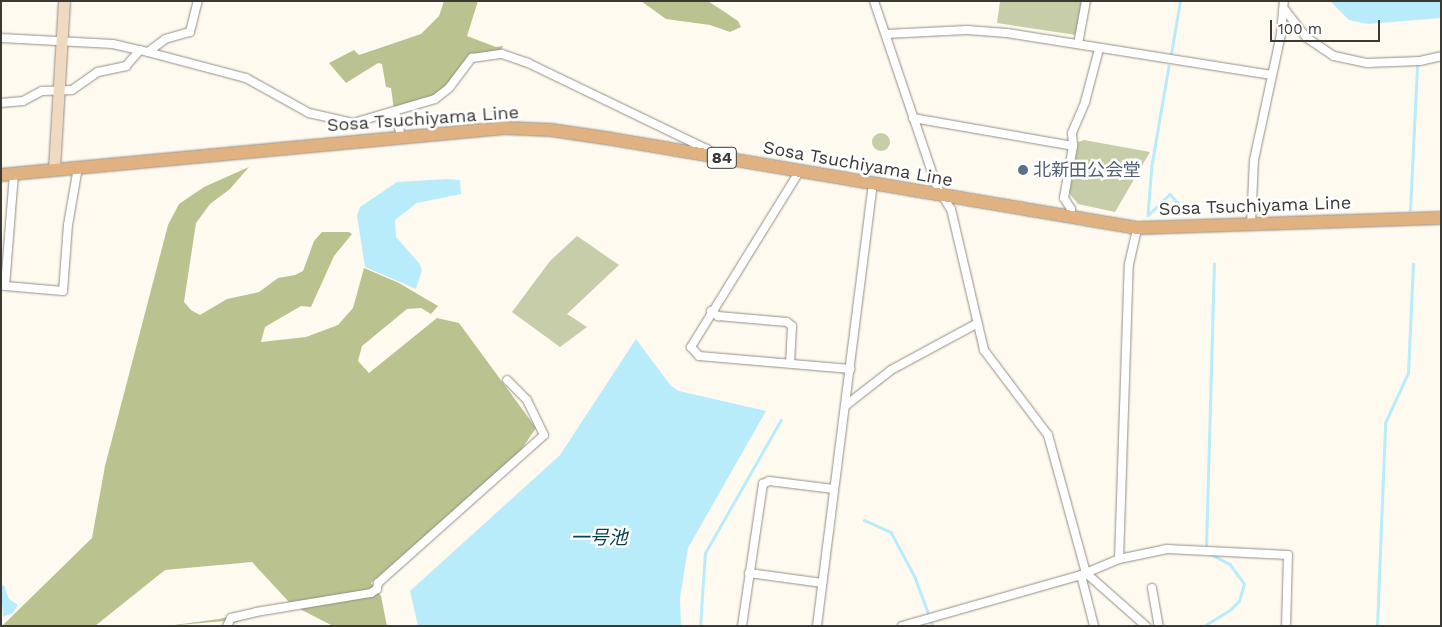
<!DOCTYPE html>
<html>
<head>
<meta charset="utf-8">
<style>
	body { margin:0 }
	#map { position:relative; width:1442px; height:627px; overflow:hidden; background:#fffaf0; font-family:"Work Sans","Noto Sans JP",sans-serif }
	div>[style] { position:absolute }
	.green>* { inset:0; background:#c6cda8 }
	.round { border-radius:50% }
	.forest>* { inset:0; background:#bac38f }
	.water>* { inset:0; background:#b8ecfa }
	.stream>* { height:2.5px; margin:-1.25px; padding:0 1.25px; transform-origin:1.25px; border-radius:1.25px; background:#b8ecfa }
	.roads { filter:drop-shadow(0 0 1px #948e83) drop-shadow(0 0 1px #948e83) }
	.street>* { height:8px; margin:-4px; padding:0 4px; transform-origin:4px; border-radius:4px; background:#fff }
	.secondary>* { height:11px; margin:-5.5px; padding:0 5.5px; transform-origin:5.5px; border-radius:5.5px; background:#efd9c0 }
	.primary>* { height:12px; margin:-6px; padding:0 6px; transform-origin:6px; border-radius:6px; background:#e0b282 }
	.dots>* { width:14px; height:14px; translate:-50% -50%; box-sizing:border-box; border:2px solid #fff; border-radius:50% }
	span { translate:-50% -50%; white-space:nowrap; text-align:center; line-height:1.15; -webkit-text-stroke:5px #fff; paint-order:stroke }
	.shield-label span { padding:1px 4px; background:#fff; border:1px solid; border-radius:4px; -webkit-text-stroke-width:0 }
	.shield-label { font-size:16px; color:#3b3934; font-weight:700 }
	.street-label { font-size:18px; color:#3b3934 }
	.service-label { font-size:18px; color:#4e5e75 }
	.left { translate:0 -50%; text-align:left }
	.water-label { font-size:19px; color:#03424e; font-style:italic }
	.frame { position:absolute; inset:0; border:2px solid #3b3934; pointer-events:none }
	.scale { position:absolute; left:1270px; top:20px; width:110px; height:22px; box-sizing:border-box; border:2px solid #3b3934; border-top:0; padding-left:6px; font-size:15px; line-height:18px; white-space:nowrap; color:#3b3934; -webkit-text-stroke:4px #fff; paint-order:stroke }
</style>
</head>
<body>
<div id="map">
	<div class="green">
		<i style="clip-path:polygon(1000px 1px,1082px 1px,1076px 35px,997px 23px)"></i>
		<i class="round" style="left:872px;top:133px;width:18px;height:18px"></i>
		<i style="clip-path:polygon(1084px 140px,1150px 152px,1115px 212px,1078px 204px,1069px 193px,1078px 142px)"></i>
		<i style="clip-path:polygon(577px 236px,619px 265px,567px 314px,587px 327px,560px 347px,512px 312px,550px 261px)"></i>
	</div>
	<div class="forest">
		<i style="clip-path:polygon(444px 1px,478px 1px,467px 36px,496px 47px,503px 46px,500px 52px,472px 55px,437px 96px,394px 110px,391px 88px,386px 87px,382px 64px,378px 63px,346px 83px,329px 63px,354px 50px,359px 55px,421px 34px,439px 16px)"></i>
		<i style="clip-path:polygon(641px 1px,708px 1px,738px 21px,741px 27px,730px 32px,710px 25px,666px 19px)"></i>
		<i style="clip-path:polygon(249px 167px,230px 189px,210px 204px,196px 223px,184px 302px,191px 310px,200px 315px,227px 299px,259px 292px,278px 278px,295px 275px,303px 271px,314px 241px,322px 232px,349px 232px,352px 234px,334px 256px,311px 307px,301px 306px,265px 327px,261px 342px,306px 337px,338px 325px,353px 308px,364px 268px,399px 283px,438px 306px,431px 314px,421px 308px,407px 309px,362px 346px,358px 361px,369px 373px,437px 318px,459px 323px,536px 428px,519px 453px,371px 583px,381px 596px,387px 626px,333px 626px,294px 606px,261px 612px,232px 624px,225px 621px,167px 626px,219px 619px,289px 602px,252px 562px,165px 570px,95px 626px,2px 626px,92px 538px,105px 466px,168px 225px,179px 204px,204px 187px)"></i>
	</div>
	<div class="water">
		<i style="clip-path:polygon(1330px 1px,1441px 1px,1441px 18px,1368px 24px,1349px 20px)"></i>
		<i style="clip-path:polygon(447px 179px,460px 180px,461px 194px,417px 203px,395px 220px,396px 237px,419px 263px,422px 270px,416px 289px,365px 267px,357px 216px,360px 207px,397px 182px)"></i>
		<i style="clip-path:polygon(636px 339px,671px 386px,679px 391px,766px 411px,688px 548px,680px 598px,681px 626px,418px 626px,410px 591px,560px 455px)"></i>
		<i style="clip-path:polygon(4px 585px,9px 599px,18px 605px,13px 613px,3px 617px,1px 587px)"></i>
	</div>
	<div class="stream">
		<i style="left:1171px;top:54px;width:54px;rotate:-80.4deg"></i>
		<i style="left:1169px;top:66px;width:100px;rotate:99.7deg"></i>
		<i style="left:1152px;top:165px;width:50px;rotate:94.6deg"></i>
		<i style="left:1148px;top:215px;width:30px;rotate:-44deg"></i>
		<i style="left:1170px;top:194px;width:12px;rotate:48deg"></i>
		<i style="left:1410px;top:210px;width:144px;rotate:-87.2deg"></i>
		<i style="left:864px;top:520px;width:30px;rotate:24deg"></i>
		<i style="left:891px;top:532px;width:51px;rotate:61.9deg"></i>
		<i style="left:915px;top:577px;width:52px;rotate:69.8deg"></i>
		<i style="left:1206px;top:548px;width:284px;rotate:-88.4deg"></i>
		<i style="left:700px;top:626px;width:73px;rotate:-86.1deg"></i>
		<i style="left:705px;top:553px;width:153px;rotate:-60.3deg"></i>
		<i style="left:1204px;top:626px;width:32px;rotate:-32deg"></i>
		<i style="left:1231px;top:609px;width:11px;rotate:-45deg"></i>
		<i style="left:1239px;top:601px;width:18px;rotate:-74deg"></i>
		<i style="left:1244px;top:584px;width:24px;rotate:-126deg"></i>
		<i style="left:1230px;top:565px;width:25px;rotate:-151deg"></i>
		<i style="left:1377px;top:626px;width:203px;rotate:-87.7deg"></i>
		<i style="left:1385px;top:423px;width:55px;rotate:-65.3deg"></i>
		<i style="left:1408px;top:373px;width:109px;rotate:-87.4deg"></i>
	</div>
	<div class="roads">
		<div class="street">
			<i style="left:874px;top:1px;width:196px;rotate:71.3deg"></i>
			<i style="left:937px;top:187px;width:26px;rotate:58deg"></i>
			<i style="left:951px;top:209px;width:145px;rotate:76.8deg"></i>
			<i style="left:984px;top:350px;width:106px;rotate:53deg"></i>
			<i style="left:1048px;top:435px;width:143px;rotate:74.6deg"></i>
			<i style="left:1086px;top:573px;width:80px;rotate:41.5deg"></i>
			<i style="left:1285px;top:10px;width:36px;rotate:52deg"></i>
			<i style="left:1307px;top:38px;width:32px;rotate:34deg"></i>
			<i style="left:1334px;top:56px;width:34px;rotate:12deg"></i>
			<i style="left:1367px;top:63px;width:53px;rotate:-2.2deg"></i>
			<i style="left:1420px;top:61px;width:22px;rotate:-13deg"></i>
			<i style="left:886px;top:34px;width:81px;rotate:-2.8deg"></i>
			<i style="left:967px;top:30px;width:40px;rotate:4.3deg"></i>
			<i style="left:1007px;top:33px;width:268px;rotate:9deg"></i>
			<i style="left:1px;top:38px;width:112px;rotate:3.1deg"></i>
			<i style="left:113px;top:44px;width:28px;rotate:13deg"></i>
			<i style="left:140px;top:50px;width:110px;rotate:14.8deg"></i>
			<i style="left:246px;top:78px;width:72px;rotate:29.1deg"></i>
			<i style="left:309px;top:113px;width:45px;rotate:12.8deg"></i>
			<i style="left:353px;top:123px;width:85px;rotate:-16.3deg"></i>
			<i style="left:435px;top:99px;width:18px;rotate:-38deg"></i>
			<i style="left:449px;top:88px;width:38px;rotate:-53deg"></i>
			<i style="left:472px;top:58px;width:30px;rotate:-8deg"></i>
			<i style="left:502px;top:54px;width:28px;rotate:19deg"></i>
			<i style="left:528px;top:63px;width:199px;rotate:25.7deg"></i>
			<i style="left:707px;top:149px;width:8px;rotate:45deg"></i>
			<i style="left:1078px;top:44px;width:44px;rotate:-79.5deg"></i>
			<i style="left:148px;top:52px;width:21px;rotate:-37deg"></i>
			<i style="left:165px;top:39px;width:26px;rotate:-16deg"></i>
			<i style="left:190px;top:32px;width:32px;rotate:-76deg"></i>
			<i style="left:1px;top:103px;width:22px;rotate:-5deg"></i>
			<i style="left:23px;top:101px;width:21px;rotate:-28deg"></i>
			<i style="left:42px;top:91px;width:30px;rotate:-2deg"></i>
			<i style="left:72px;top:90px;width:32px;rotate:-35deg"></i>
			<i style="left:98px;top:72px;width:29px;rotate:-12deg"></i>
			<i style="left:126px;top:66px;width:21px;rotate:-49deg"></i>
			<i style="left:395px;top:112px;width:25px;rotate:76deg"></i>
			<i style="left:913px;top:118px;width:162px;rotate:9.9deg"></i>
			<i style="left:799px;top:172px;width:206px;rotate:121.7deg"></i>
			<i style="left:691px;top:347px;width:12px;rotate:48deg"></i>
			<i style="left:699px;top:356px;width:152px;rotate:4.9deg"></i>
			<i style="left:14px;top:174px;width:112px;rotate:94.6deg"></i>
			<i style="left:5px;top:286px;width:58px;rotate:4.9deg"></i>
			<i style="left:63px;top:291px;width:66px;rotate:-85.7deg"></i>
			<i style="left:68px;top:225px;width:59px;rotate:-80.2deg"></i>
			<i style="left:1071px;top:217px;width:8px;rotate:-90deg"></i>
			<i style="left:1071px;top:209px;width:13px;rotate:-122deg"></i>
			<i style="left:1064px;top:198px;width:53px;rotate:-80.2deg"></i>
			<i style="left:1073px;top:146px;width:13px;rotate:-94deg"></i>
			<i style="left:1072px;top:133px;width:34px;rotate:-67deg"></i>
			<i style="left:1085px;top:102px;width:55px;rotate:-75.2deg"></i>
			<i style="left:1251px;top:225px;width:65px;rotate:-87.4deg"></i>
			<i style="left:1254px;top:160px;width:129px;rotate:-77.9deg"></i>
			<i style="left:1281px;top:34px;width:33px;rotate:-85deg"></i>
			<i style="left:711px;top:311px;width:9px;rotate:36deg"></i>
			<i style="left:718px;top:316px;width:69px;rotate:5deg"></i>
			<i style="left:787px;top:322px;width:6px;rotate:39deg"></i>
			<i style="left:792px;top:326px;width:37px;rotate:93deg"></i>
			<i style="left:845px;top:406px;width:58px;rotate:-38deg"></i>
			<i style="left:891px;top:370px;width:97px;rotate:-28.4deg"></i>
			<i style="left:1119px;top:559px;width:295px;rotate:-88.1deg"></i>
			<i style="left:1129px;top:264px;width:37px;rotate:-77deg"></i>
			<i style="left:749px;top:573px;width:74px;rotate:7.8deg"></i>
			<i style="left:1081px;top:575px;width:53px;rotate:75.7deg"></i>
			<i style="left:1152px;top:588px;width:39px;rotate:80deg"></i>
			<i style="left:227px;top:626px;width:9px;rotate:-63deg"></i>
			<i style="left:231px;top:618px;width:26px;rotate:-13deg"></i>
			<i style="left:256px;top:612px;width:117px;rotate:-9.4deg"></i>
			<i style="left:371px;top:593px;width:7px;rotate:-34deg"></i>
			<i style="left:377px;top:589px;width:6px;rotate:-81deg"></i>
			<i style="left:378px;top:583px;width:222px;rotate:-41.7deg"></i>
			<i style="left:544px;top:435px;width:39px;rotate:-116deg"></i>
			<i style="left:527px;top:400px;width:28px;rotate:-135deg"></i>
			<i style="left:742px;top:626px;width:144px;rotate:-81.6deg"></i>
			<i style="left:763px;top:484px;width:7px;rotate:-27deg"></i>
			<i style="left:769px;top:481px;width:65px;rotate:7deg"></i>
			<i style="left:817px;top:626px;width:445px;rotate:-82.8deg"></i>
			<i style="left:902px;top:626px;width:186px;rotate:-15.9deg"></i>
			<i style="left:1081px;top:575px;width:41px;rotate:-22.8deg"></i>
			<i style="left:1119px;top:559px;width:49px;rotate:-11.8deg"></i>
			<i style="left:1167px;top:549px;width:121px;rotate:2.8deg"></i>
			<i style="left:1288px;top:555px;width:71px;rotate:91.6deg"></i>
		</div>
		<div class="secondary">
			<i style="left:54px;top:169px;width:168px;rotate:-86.6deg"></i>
		</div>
		<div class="primary">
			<i style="left:1px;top:175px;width:506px;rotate:-5.33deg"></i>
			<i style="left:505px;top:128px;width:46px;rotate:2.5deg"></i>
			<i style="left:551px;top:130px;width:62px;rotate:8.4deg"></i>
			<i style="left:612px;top:139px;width:532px;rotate:9.62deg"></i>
			<i style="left:1137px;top:228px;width:304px;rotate:-1.9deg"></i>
		</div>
	</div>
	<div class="dots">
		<i style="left:1023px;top:170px;background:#5c6f8a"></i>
	</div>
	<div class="shield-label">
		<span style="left:722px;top:158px">84</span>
	</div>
	<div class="street-label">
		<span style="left:423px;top:119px;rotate:-4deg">Sosa Tsuchiyama Line</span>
		<span style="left:858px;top:164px;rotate:10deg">Sosa Tsuchiyama Line</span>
		<span style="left:1255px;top:206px;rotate:-2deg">Sosa Tsuchiyama Line</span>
	</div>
	<div class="service-label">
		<span class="left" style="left:1033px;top:170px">北新田公会堂</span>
	</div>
	<div class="water-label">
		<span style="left:599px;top:538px">一号池</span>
	</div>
	<div class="frame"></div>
	<div class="scale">100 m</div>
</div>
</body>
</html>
